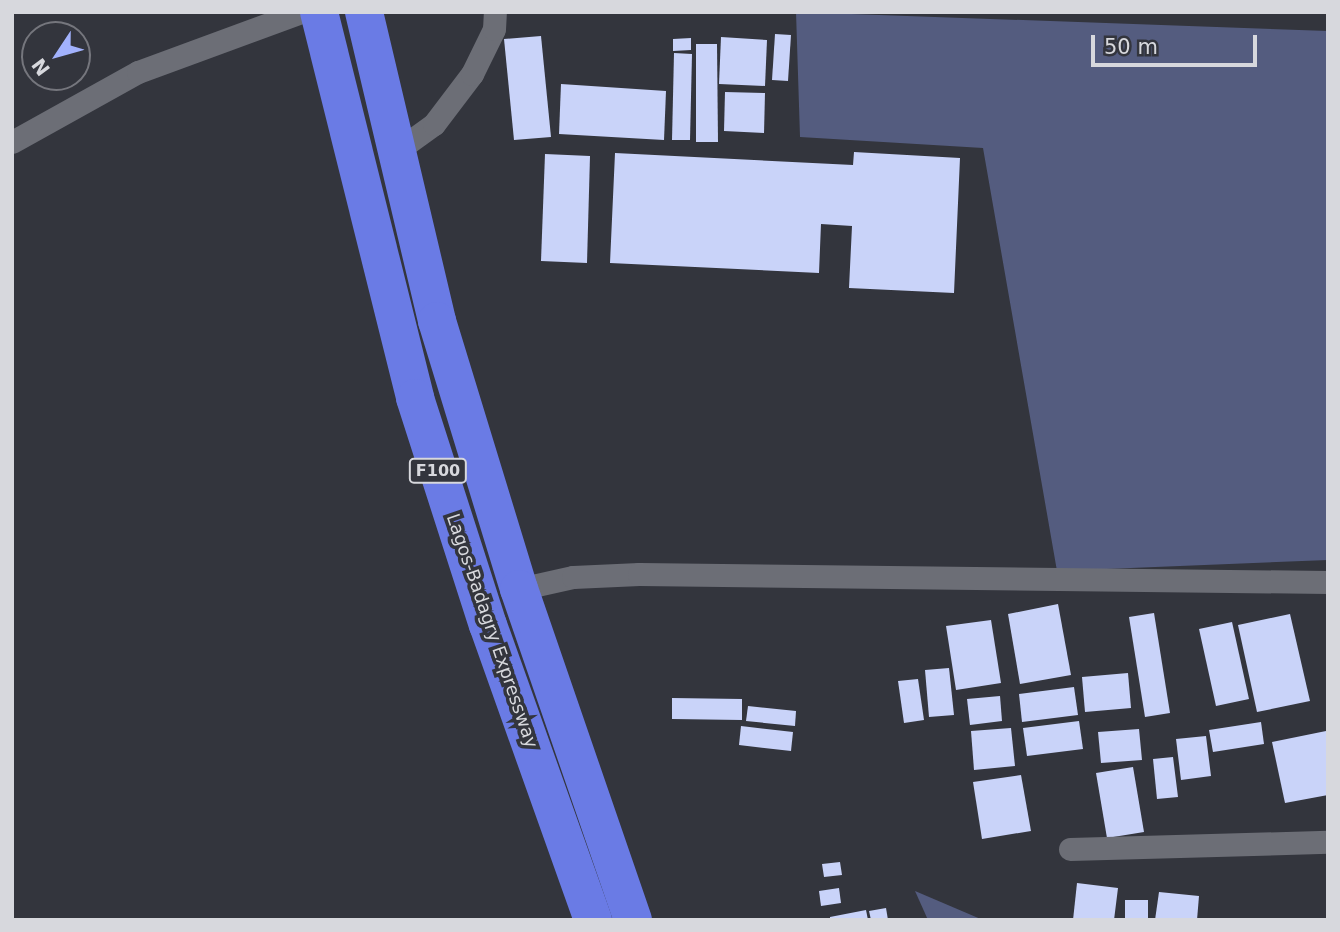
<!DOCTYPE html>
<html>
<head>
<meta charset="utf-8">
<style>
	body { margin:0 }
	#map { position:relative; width:1340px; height:932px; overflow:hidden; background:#33353d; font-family:"DejaVu Sans",sans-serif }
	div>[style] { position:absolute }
	.green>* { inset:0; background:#545c7f }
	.building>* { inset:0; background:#c9d3f9 }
	.street>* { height:23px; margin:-11.5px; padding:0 11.5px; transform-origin:11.5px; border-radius:11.5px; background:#6c6e76 }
	.highway>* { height:38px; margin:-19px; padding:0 19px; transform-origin:19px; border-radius:19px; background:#6a7be5 }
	span { translate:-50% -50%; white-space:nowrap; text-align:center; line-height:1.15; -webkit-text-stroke:7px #33353d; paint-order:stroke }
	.shield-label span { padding:2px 5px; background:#33353d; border:2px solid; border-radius:5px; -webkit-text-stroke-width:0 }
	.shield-label { font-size:16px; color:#d7d8dd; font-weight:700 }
	.street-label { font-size:18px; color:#d7d8dd }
	.frame { position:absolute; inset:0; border:14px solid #d7d8dd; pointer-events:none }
	.north { position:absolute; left:21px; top:21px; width:70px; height:70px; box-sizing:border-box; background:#33353d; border:2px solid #75767d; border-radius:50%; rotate:234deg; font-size:19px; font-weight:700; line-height:28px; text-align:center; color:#d7d8dd }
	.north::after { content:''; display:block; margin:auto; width:24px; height:32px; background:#a2b2fd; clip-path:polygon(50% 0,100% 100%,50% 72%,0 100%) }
	.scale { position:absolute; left:1091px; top:35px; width:166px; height:32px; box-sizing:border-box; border:4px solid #d7d8dd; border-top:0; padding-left:9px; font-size:21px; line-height:24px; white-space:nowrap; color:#d7d8dd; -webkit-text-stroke:5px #33353d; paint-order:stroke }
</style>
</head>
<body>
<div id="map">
	<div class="green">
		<i style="clip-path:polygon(796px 12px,1328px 31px,1328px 560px,1057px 571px,983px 148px,800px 137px)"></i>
		<i style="clip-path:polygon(915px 891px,983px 920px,928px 920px)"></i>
	</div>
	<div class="building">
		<i style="clip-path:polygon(775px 34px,791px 35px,788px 81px,772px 80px)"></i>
		<i style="clip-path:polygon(541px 36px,551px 137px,514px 140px,504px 39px)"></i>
		<i style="clip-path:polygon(721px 37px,767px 40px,765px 86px,719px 84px)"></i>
		<i style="clip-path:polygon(691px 38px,691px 50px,673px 51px,673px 39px)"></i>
		<i style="clip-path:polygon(696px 44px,717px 44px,718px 142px,696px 142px)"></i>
		<i style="clip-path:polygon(674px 53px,692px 54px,690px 140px,672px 140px)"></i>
		<i style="clip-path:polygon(561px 84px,666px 91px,664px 140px,559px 134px)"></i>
		<i style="clip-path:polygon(725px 92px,765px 93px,764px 133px,724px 131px)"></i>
		<i style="clip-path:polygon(854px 152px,960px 158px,954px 293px,849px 288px,852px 226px,821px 224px,819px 273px,610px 263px,615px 153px,853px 165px)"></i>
		<i style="clip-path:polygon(545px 154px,590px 156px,587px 263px,541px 261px)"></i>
		<i style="clip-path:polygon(1058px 604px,1071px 675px,1020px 684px,1008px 614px)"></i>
		<i style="clip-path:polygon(1154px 613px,1170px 713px,1145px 717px,1129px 617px)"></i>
		<i style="clip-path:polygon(1290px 614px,1310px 701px,1257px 712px,1238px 625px)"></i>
		<i style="clip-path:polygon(991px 620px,1001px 683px,956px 690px,946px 626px)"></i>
		<i style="clip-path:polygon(1232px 622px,1249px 699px,1216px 706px,1199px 629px)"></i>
		<i style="clip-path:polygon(949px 668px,954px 715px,929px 717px,925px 670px)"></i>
		<i style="clip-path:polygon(1128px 673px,1131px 708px,1085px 712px,1082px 677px)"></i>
		<i style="clip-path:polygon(918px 679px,924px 720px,904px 723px,898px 681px)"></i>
		<i style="clip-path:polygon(1074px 687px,1078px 715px,1022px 722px,1019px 694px)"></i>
		<i style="clip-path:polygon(1000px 696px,1002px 721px,970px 725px,967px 699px)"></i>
		<i style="clip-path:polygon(672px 698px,742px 699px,742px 720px,672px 719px)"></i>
		<i style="clip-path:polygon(748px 706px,796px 711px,795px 726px,746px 721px)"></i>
		<i style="clip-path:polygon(1079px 721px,1083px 749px,1027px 756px,1023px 728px)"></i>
		<i style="clip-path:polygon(1261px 722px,1264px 744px,1213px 752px,1209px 730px)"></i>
		<i style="clip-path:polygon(741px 726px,793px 732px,791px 751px,739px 745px)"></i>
		<i style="clip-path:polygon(1011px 728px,1015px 766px,974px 770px,971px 731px)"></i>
		<i style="clip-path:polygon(1139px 729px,1142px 760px,1101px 763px,1098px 732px)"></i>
		<i style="clip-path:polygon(1326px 731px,1328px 795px,1285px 803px,1272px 742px)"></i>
		<i style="clip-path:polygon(1206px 736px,1211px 776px,1181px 780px,1176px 739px)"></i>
		<i style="clip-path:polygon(1173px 757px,1178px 797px,1157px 799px,1153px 759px)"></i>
		<i style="clip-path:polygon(1133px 767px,1144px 832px,1107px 838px,1096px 773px)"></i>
		<i style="clip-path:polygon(1021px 775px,1031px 831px,982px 839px,973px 782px)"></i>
		<i style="clip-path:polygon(840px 862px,842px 875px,824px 877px,822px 864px)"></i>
		<i style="clip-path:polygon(1077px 883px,1118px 888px,1114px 920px,1073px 920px)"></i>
		<i style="clip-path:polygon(839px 888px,841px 903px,821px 906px,819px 891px)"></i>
		<i style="clip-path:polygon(1159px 892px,1199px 896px,1197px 920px,1155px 920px)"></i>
		<i style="clip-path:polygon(1125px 900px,1148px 900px,1148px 920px,1125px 920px)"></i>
		<i style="clip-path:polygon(886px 908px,888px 920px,871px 920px,869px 911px)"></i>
		<i style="clip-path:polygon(866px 910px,868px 920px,830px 920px,830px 917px)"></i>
	</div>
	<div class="street">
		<i style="left:12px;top:142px;width:144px;rotate:-29.1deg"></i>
		<i style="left:138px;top:72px;width:174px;rotate:-20.2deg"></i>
		<i style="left:398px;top:150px;width:44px;rotate:-35.8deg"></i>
		<i style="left:434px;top:124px;width:63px;rotate:-52.8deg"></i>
		<i style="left:472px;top:74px;width:50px;rotate:-63.9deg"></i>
		<i style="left:494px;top:29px;width:17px;rotate:-87deg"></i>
		<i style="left:519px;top:589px;width:55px;rotate:-12.5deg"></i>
		<i style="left:573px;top:577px;width:66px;rotate:-2.6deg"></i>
		<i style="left:639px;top:574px;width:689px;rotate:0.67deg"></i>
		<i style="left:1070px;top:849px;width:258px;rotate:-1.6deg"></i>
	</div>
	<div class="highway">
		<i style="left:319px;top:12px;width:398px;rotate:76deg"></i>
		<i style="left:415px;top:398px;width:238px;rotate:72.2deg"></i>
		<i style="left:488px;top:625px;width:313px;rotate:70.4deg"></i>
		<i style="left:364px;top:12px;width:318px;rotate:76.7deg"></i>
		<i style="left:437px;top:321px;width:280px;rotate:73deg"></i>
		<i style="left:519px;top:589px;width:350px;rotate:71deg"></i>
	</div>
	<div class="shield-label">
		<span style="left:438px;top:471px">F100</span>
	</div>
	<div class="street-label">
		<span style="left:492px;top:631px;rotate:71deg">Lagos-Badagry Expressway</span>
	</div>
	<div class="frame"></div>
	<div class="north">N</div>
	<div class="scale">50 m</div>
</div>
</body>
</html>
